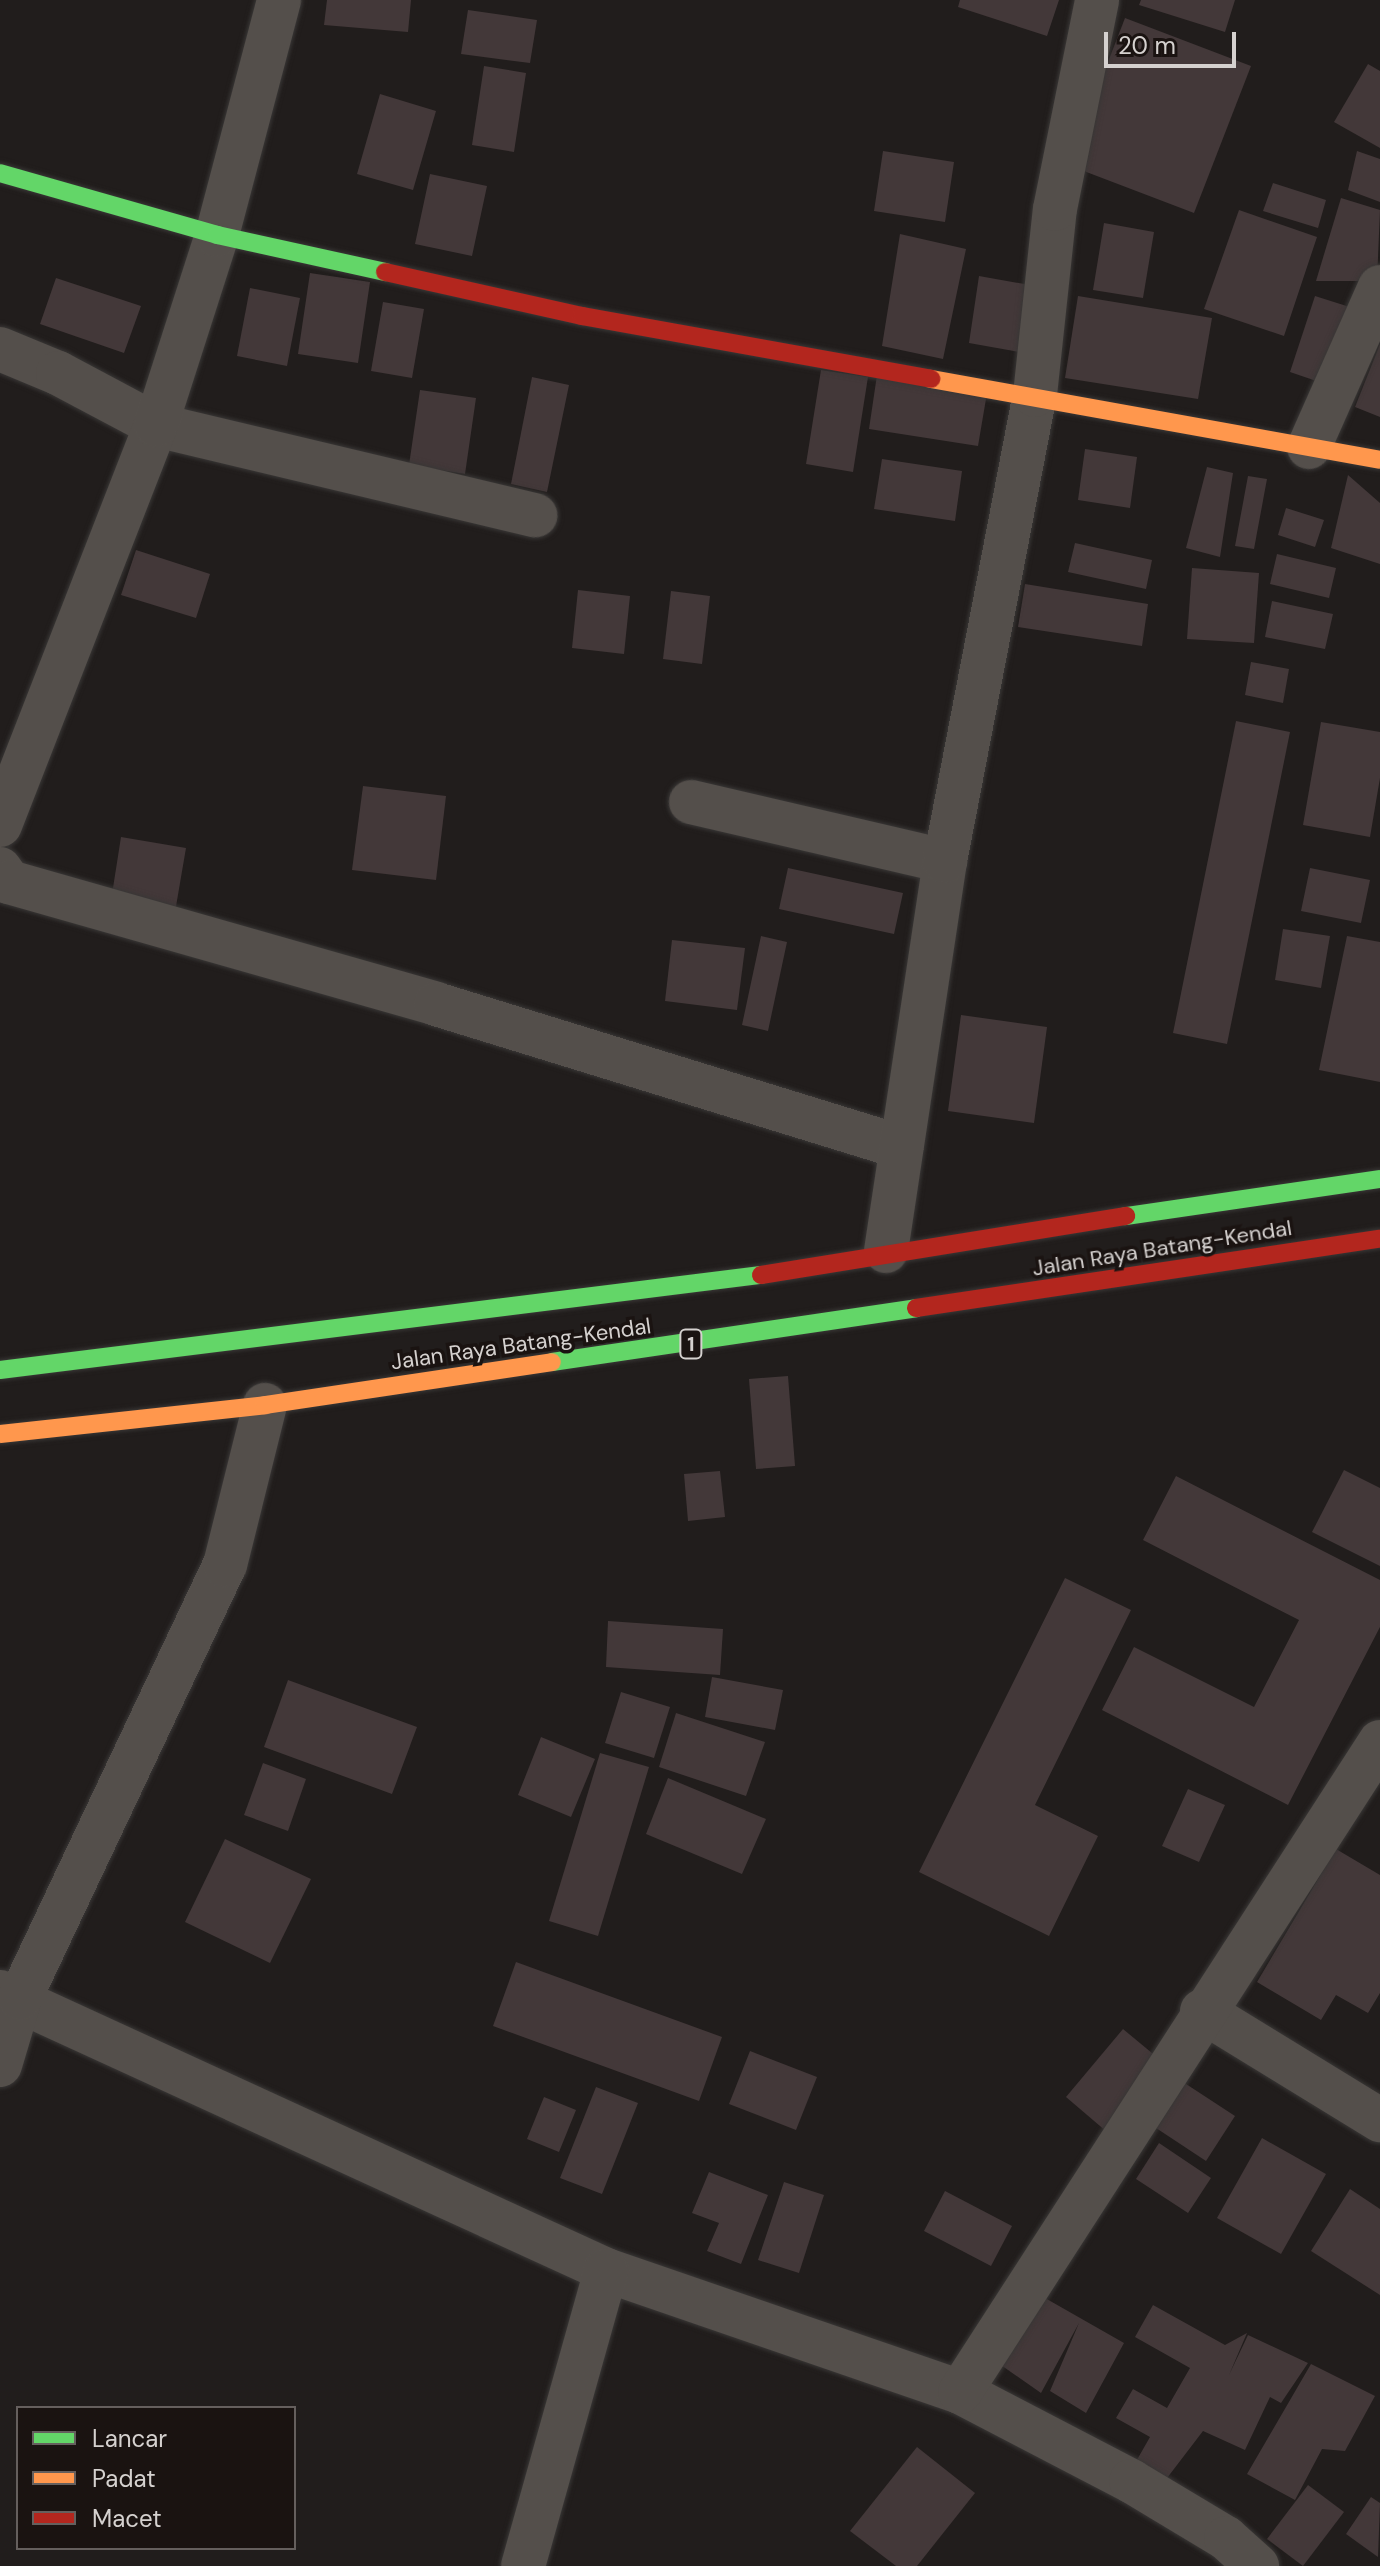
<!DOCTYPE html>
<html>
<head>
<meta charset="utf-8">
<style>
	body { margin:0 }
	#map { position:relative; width:1380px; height:2566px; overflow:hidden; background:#211d1c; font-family:"DM Sans",sans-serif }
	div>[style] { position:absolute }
	.building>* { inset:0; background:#433839 }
	.roads { filter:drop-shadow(0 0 2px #393736) drop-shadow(0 0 2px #393736) }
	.street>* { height:44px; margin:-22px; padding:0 22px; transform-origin:22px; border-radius:22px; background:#544f4b }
	.fast>* { height:18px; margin:-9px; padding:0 9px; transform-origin:9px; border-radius:9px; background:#63d668 }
	.slow>* { height:18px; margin:-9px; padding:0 9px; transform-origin:9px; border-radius:9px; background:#ff974d }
	.jam>* { height:18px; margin:-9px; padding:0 9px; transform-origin:9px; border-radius:9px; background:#b3261e }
	span { translate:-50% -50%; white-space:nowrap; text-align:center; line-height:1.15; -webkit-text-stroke:7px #1a1311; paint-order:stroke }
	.shield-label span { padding:2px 6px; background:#1a1311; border:2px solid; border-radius:6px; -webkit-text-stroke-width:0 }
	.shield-label { font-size:20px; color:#d5d1cf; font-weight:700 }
	.street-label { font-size:22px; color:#d5d1cf }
	.legend { position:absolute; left:16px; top:2406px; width:280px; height:144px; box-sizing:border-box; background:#1a1311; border:2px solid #655f5d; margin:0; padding:10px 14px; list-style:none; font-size:24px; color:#d5d1cf }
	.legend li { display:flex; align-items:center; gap:16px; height:40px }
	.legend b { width:40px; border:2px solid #655f5d }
	.scale { position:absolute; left:1104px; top:32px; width:132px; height:36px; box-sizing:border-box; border:4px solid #d5d1cf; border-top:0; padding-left:10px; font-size:24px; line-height:28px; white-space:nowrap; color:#d5d1cf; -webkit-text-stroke:6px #1a1311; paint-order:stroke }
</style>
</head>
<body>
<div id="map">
	<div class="building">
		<i style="clip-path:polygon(327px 0,411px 0,408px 32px,324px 25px)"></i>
		<i style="clip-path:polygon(960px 0,1059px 0,1047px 36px,958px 7px)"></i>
		<i style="clip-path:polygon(1141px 0,1235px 0,1225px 32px,1139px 5px)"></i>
		<i style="clip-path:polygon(468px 10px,537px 20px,530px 63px,461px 54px)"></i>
		<i style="clip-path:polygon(1125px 18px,1251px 66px,1194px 213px,1068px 165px)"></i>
		<i style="clip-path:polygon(1368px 64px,1380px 71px,1380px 148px,1334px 122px)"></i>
		<i style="clip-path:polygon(484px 66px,526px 73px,514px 152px,472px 145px)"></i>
		<i style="clip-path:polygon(380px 94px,436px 111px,413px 190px,357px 174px)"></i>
		<i style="clip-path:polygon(883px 151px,954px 162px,945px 222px,874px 211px)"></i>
		<i style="clip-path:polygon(1357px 151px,1380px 159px,1380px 202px,1348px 190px)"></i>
		<i style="clip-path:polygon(430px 174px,487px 186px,472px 256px,415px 244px)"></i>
		<i style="clip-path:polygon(1273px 183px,1326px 200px,1318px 228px,1263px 211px)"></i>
		<i style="clip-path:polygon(1341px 198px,1380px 210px,1377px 281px,1316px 281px)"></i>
		<i style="clip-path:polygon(1239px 210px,1317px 237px,1284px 336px,1204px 309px)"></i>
		<i style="clip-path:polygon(1104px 223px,1154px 232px,1143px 298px,1093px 290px)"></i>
		<i style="clip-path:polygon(900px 234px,966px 249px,943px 359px,882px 346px)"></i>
		<i style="clip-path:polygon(310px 273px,370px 282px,358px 363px,298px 354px)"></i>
		<i style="clip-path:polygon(979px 276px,1030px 285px,1020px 352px,969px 343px)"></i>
		<i style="clip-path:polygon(56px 278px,141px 306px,124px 353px,40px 324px)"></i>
		<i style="clip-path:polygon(250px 288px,300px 298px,287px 366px,237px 356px)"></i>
		<i style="clip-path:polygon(1078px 296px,1212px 318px,1198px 399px,1065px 378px)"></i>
		<i style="clip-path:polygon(1315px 296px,1356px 309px,1331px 386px,1290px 372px)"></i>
		<i style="clip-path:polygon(383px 302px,424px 309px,412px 378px,371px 371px)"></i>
		<i style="clip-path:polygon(1380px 344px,1380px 417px,1355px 407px)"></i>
		<i style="clip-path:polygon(821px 370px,868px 377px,853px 472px,806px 464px)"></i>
		<i style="clip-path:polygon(877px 375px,987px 393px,978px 446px,869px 429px)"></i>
		<i style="clip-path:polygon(532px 377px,569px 385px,547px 492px,511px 484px)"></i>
		<i style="clip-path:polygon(420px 390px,476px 398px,465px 474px,409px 465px)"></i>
		<i style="clip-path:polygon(1085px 449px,1137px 457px,1130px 508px,1078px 500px)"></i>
		<i style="clip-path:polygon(882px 459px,962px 471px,955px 521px,874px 509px)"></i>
		<i style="clip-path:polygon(1207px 467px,1233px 473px,1220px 557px,1186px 548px)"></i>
		<i style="clip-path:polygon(1348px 475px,1380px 503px,1380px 564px,1331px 548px)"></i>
		<i style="clip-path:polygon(1248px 476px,1267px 479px,1254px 549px,1235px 546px)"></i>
		<i style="clip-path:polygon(1286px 508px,1324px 520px,1315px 547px,1278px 535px)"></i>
		<i style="clip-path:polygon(1075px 543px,1152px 560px,1146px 589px,1068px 572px)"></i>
		<i style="clip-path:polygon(136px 550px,210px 574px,196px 618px,121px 595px)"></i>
		<i style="clip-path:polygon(1277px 554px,1336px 568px,1329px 598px,1270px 584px)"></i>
		<i style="clip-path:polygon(1192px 568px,1259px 573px,1254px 643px,1187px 639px)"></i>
		<i style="clip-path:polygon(1025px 584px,1148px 604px,1142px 646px,1018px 627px)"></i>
		<i style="clip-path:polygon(578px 590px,630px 596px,624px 654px,572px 648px)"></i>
		<i style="clip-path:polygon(671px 591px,710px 596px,702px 664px,663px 659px)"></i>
		<i style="clip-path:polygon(1272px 601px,1333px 614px,1325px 649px,1265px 637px)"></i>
		<i style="clip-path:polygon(1251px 662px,1289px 669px,1283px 703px,1245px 695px)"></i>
		<i style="clip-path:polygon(1236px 721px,1290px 732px,1227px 1044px,1173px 1033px)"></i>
		<i style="clip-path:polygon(1321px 722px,1380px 732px,1380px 778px,1370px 837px,1303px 825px)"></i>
		<i style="clip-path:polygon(363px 786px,446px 796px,436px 880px,352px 870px)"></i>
		<i style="clip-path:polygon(121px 837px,186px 848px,174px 918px,110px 907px)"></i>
		<i style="clip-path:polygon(788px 868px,903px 893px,894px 934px,779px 909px)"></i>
		<i style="clip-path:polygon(1310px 868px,1370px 880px,1361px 923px,1301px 911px)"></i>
		<i style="clip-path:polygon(1283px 929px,1330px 936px,1321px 988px,1275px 980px)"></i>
		<i style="clip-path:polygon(761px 936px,787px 942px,768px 1031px,742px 1025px)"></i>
		<i style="clip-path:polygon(1347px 936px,1380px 942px,1380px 1082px,1319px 1070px)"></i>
		<i style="clip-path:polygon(672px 940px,745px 948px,737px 1010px,665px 1001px)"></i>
		<i style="clip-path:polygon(961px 1015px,1047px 1027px,1034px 1123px,948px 1111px)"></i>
		<i style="clip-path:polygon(788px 1376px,795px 1466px,756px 1469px,749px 1379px)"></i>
		<i style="clip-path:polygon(1344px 1470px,1380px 1488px,1380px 1566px,1312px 1532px)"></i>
		<i style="clip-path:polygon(720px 1471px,725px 1517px,688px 1521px,684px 1474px)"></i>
		<i style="clip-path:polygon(1176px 1476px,1380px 1580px,1380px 1627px,1288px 1805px,1102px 1710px,1134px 1647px,1254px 1707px,1299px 1620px,1143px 1540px)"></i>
		<i style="clip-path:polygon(1065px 1578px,1131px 1610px,1035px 1805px,1098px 1836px,1049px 1936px,919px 1872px)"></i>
		<i style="clip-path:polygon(608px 1621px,723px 1629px,720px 1675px,606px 1667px)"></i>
		<i style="clip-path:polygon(712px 1677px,783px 1690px,775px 1730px,705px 1717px)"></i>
		<i style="clip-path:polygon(288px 1680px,417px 1727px,392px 1794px,264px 1747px)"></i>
		<i style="clip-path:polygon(621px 1692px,670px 1707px,654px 1758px,605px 1743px)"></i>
		<i style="clip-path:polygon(676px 1713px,765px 1742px,746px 1796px,659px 1767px)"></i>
		<i style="clip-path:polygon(541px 1737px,595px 1759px,571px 1817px,518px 1795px)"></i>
		<i style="clip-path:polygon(600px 1753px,649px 1767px,598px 1936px,549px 1921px)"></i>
		<i style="clip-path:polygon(263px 1763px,306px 1779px,288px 1831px,244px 1815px)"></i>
		<i style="clip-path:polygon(668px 1778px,766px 1819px,742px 1874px,646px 1834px)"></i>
		<i style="clip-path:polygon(1188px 1789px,1225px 1805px,1199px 1862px,1162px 1846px)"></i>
		<i style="clip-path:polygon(225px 1839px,311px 1879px,270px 1963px,185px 1922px)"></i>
		<i style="clip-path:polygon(1336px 1849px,1380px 1875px,1380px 1993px,1368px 2013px,1336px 1995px,1321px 2020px,1257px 1982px)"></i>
		<i style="clip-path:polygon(516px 1962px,722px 2037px,699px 2101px,493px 2026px)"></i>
		<i style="clip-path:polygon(1123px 2029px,1164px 2063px,1107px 2132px,1066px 2097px)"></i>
		<i style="clip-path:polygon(750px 2051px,817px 2077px,796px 2130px,729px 2104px)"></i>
		<i style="clip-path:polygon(1183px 2082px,1235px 2116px,1206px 2161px,1153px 2126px)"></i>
		<i style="clip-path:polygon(596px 2087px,638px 2103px,602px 2194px,560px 2178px)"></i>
		<i style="clip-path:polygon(544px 2097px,576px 2110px,559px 2152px,527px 2139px)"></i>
		<i style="clip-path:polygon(1262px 2138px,1326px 2174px,1281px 2254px,1217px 2218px)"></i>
		<i style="clip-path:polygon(1159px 2143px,1211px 2178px,1188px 2213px,1136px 2179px)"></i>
		<i style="clip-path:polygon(709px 2172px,768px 2195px,741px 2264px,707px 2251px,719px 2223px,692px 2213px)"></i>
		<i style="clip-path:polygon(784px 2182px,824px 2195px,799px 2273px,758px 2260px)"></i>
		<i style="clip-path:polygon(1350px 2189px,1380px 2209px,1380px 2295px,1311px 2251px)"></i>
		<i style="clip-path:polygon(945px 2191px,1012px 2226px,991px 2266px,924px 2231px)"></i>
		<i style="clip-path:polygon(1045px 2298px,1124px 2343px,1086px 2413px,1050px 2391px,1079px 2323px,1041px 2393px,998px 2363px)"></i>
		<i style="clip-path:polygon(1153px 2305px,1225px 2345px,1247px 2333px,1229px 2375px,1248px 2335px,1308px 2363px,1281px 2403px,1270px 2397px,1245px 2450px,1203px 2431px,1164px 2482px,1134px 2465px,1150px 2437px,1116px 2418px,1133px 2389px,1167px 2408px,1190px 2368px,1135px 2337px)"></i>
		<i style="clip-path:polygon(1311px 2364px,1375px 2396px,1345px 2451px,1322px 2449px,1295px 2500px,1247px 2474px)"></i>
		<i style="clip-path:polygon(917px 2447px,975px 2493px,917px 2566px,896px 2566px,850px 2531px)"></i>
		<i style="clip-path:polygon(1308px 2485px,1344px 2512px,1303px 2566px,1267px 2539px)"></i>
		<i style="clip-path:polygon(1371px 2497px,1380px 2503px,1378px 2557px,1346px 2534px)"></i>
	</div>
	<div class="roads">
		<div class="street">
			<i style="left:0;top:349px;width:63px;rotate:22.5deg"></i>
			<i style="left:58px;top:373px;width:111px;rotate:28deg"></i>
			<i style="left:156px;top:425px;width:390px;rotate:13.4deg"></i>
			<i style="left:1309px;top:447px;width:175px;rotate:-66.1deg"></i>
			<i style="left:691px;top:802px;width:261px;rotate:13.1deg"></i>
			<i style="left:0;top:825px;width:429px;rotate:-68.7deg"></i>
			<i style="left:156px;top:425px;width:200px;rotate:-72.2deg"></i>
			<i style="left:217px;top:235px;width:243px;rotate:-75.2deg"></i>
			<i style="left:0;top:869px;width:16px;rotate:55deg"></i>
			<i style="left:9px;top:882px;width:444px;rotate:15.9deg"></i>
			<i style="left:436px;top:1004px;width:487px;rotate:17.1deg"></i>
			<i style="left:886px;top:1251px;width:394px;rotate:-81.4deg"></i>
			<i style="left:945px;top:861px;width:475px;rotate:-79.1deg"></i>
			<i style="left:1035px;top:395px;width:187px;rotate:-83.9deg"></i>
			<i style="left:1055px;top:209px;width:213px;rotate:-78.6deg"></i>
			<i style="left:0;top:1992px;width:667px;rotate:24.64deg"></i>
			<i style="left:606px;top:2270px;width:374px;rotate:19deg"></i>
			<i style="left:960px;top:2392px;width:193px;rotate:27.5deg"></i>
			<i style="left:1131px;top:2481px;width:111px;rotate:31deg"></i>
			<i style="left:1226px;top:2538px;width:42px;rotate:42.1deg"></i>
			<i style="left:1202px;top:2011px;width:209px;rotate:31.5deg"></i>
			<i style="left:0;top:2065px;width:70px;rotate:-73.4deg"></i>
			<i style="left:20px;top:1998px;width:479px;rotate:-64.7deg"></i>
			<i style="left:225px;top:1565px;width:165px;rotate:-76deg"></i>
			<i style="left:960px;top:2392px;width:774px;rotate:-57.13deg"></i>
			<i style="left:523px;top:2566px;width:307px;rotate:-74.3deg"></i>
		</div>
		<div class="fast">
			<i style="left:0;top:173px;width:226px;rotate:15.9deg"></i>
			<i style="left:217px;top:235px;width:172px;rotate:12.4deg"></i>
			<i style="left:1126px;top:1216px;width:257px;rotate:-8.3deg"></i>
			<i style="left:552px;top:1362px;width:368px;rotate:-8.4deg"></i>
			<i style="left:0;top:1370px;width:767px;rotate:-7.12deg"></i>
		</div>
		<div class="slow">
			<i style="left:931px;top:379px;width:456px;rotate:10.2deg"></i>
			<i style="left:0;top:1434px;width:267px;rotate:-6.2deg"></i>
			<i style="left:265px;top:1405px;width:290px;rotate:-8.5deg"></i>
		</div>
		<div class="jam">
			<i style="left:385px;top:272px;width:202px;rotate:12.6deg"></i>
			<i style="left:582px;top:316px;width:355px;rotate:10.2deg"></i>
			<i style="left:761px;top:1275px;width:370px;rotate:-9.2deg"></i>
			<i style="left:916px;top:1308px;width:469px;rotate:-8.5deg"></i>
		</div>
	</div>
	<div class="shield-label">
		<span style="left:691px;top:1344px">1</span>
	</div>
	<div class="street-label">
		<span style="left:1162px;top:1248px;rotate:-9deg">Jalan Raya Batang-Kendal</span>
		<span style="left:521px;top:1344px;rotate:-8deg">Jalan Raya Batang-Kendal</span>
	</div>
	<ul class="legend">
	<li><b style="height:10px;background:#63d668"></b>Lancar</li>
	<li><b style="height:10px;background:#ff974d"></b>Padat</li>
	<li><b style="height:10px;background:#b3261e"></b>Macet</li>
	</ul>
	<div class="scale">20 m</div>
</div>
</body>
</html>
